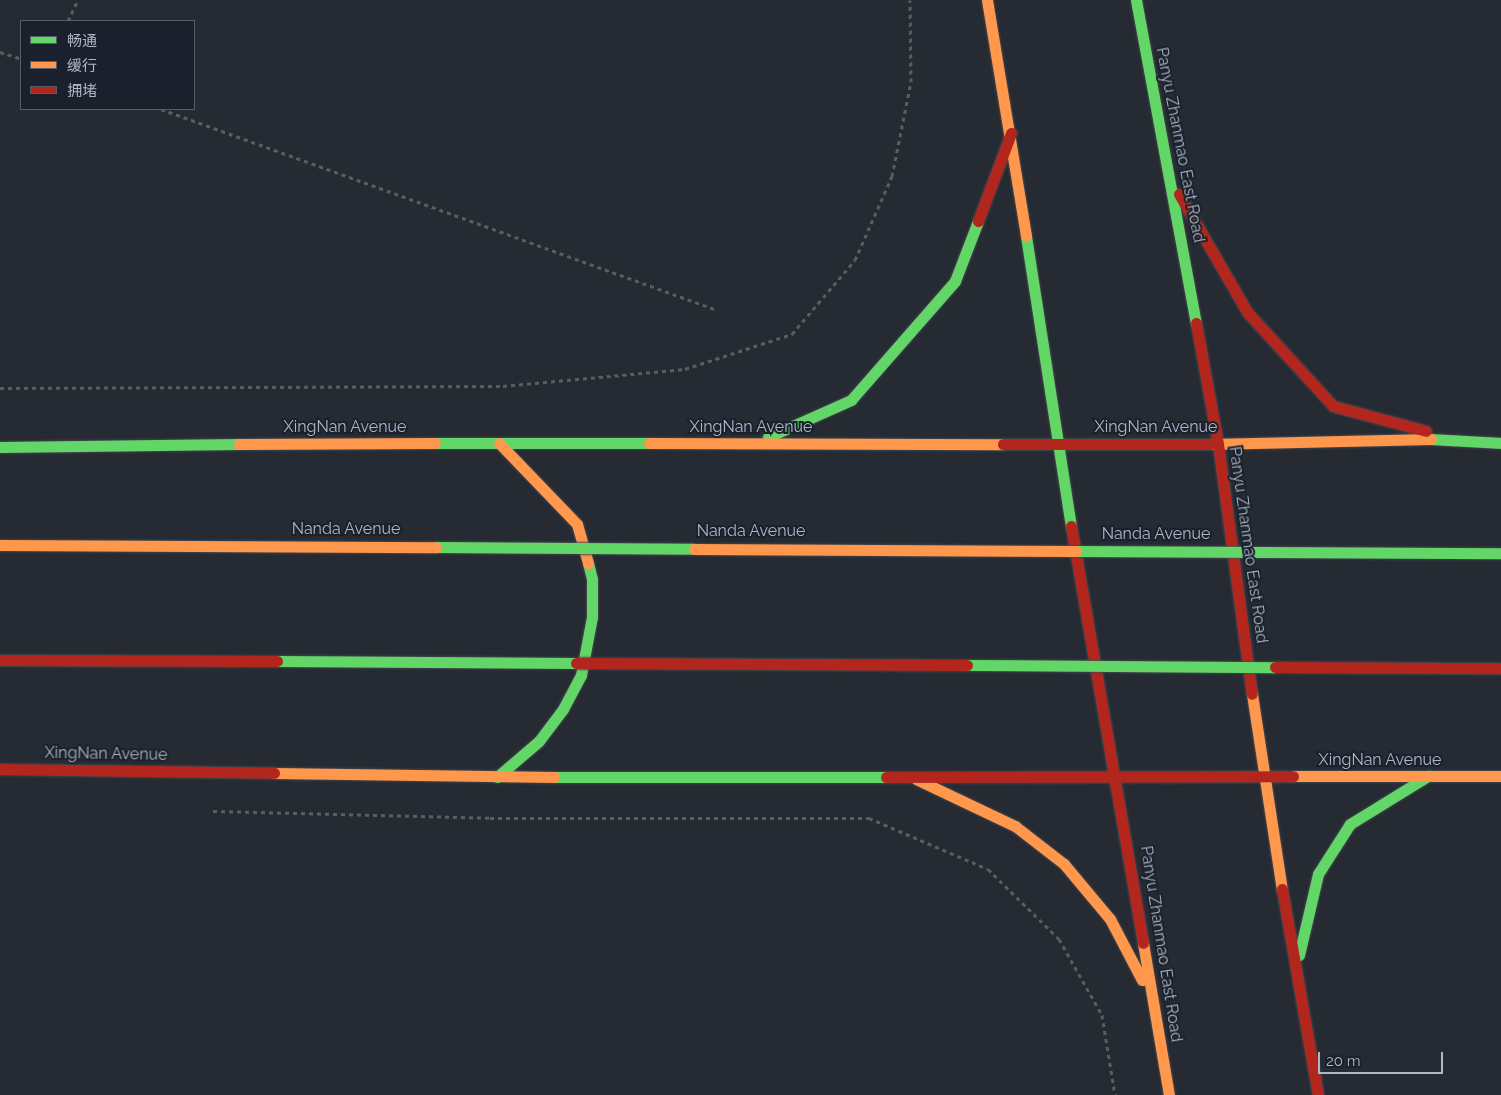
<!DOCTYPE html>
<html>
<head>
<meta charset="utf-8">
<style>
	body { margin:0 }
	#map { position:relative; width:1501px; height:1095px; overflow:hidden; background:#262b33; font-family:Raleway,"Noto Sans SC",sans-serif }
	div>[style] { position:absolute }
	.path>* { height:3px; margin-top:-1.5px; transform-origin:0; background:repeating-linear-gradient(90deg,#595e64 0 4px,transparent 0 8px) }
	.roads { filter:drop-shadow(0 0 1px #44474e) drop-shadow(0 0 1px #44474e) }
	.fast>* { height:11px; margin:-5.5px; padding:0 5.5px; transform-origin:5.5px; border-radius:5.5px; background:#63d668 }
	.slow>* { height:11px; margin:-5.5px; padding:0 5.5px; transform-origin:5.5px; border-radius:5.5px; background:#ff974d }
	.jam>* { height:11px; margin:-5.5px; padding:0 5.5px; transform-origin:5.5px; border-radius:5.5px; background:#b3261e }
	.bridges { filter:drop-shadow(0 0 1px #43474f) drop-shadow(0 0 1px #43474f) }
	.fast-bridge>* { height:11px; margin:-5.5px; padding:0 5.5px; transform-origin:5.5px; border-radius:5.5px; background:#63d668 }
	.slow-bridge>* { height:11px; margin:-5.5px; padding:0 5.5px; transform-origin:5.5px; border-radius:5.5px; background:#ff974d }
	.jam-bridge>* { height:11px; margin:-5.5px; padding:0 5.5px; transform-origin:5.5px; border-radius:5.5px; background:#b3261e }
	span { translate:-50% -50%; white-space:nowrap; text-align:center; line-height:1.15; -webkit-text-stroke:4px #1a212d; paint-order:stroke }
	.street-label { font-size:16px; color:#afb6c5 }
	.legend { position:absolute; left:20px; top:20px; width:175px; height:90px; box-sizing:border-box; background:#1a212d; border:1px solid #565d6a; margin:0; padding:6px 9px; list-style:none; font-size:15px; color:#afb6c5 }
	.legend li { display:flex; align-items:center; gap:10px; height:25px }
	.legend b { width:25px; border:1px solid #565d6a }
	.scale { position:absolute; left:1318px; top:1052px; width:125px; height:22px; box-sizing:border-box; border:2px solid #afb6c5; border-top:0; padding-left:6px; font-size:15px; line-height:18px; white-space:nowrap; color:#afb6c5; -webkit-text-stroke:4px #1a212d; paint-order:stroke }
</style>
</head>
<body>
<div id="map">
	<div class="path">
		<i style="left:68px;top:21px;width:23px;rotate:-65deg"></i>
		<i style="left:0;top:52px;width:22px;rotate:18deg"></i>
		<i style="left:161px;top:109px;width:588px;rotate:19.88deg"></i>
		<i style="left:0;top:388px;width:503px;rotate:-0.23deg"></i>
		<i style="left:503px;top:386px;width:183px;rotate:-5.3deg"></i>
		<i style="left:685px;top:369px;width:113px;rotate:-18.1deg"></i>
		<i style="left:792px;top:334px;width:97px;rotate:-49.6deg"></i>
		<i style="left:855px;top:260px;width:92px;rotate:-66.2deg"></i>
		<i style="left:892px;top:176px;width:96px;rotate:-78.6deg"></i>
		<i style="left:911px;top:82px;width:82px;rotate:-90.7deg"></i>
		<i style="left:213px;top:811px;width:277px;rotate:1.4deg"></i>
		<i style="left:490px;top:818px;width:379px"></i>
		<i style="left:869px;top:818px;width:129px;rotate:23.2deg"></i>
		<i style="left:988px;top:869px;width:100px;rotate:44.6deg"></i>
		<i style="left:1059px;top:939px;width:87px;rotate:60.5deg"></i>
		<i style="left:1102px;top:1015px;width:81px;rotate:80.8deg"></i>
	</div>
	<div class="roads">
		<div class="fast">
			<i style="left:1136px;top:0;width:329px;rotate:79.5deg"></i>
			<i style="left:1026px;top:236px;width:293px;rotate:81.2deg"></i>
			<i style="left:768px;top:437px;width:91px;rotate:-24deg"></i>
			<i style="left:851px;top:400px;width:158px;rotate:-48.8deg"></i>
			<i style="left:955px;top:281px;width:64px;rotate:-69deg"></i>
			<i style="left:1431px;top:439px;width:70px;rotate:3.3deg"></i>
			<i style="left:435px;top:443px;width:214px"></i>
			<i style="left:0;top:447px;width:239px;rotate:-0.7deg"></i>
			<i style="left:497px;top:777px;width:55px;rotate:-40.6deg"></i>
			<i style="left:539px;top:741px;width:40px;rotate:-53deg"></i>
			<i style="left:563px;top:709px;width:38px;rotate:-62deg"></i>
			<i style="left:581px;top:675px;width:59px;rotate:-79.3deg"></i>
			<i style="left:592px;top:617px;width:38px;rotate:-90deg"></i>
			<i style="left:592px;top:579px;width:16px;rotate:-104deg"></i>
			<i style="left:554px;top:777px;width:332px"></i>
			<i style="left:1299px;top:955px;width:83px;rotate:-76.8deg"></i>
			<i style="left:1318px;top:874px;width:59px;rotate:-57.4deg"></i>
			<i style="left:1350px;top:824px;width:92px;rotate:-31.6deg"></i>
		</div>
		<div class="slow">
			<i style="left:987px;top:0;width:239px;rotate:80.6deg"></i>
			<i style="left:499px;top:443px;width:112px;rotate:46.1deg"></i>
			<i style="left:577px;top:524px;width:41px;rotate:74.2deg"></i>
			<i style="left:649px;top:443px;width:354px;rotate:0.2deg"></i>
			<i style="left:239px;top:444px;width:196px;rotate:-0.3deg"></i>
			<i style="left:1210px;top:444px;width:221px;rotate:-1.3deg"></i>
			<i style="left:1252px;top:694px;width:197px;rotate:81.3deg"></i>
			<i style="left:274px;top:773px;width:280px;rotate:0.8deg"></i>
			<i style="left:1293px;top:776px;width:208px"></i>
			<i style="left:916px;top:779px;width:110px;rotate:25.4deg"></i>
			<i style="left:1015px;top:826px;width:62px;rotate:37.8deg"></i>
			<i style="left:1064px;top:864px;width:72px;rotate:50.1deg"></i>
			<i style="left:1110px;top:919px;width:69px;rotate:62.3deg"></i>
			<i style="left:1143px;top:943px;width:154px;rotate:80.3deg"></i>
		</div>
		<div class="jam">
			<i style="left:1179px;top:194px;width:136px;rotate:60deg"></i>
			<i style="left:1247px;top:312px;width:127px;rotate:47.5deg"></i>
			<i style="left:1333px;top:406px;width:96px;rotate:15deg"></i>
			<i style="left:978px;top:221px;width:94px;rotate:-69.4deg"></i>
			<i style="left:1196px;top:323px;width:123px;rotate:79.7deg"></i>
			<i style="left:1218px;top:444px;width:252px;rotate:82.3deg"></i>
			<i style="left:1003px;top:444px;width:207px"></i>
			<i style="left:1071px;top:526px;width:423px;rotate:80.2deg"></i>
			<i style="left:0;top:769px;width:274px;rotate:0.8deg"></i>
			<i style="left:886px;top:777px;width:407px;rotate:-0.1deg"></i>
			<i style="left:1282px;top:889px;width:209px;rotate:80.1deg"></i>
		</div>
	</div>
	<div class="bridges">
		<div class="fast-bridge">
			<i style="left:436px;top:547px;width:258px;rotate:0.4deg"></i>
			<i style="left:1076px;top:551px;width:425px;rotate:0.3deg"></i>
			<i style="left:277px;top:661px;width:299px;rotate:0.4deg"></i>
			<i style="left:967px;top:665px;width:308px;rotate:0.4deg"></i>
		</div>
		<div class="slow-bridge">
			<i style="left:0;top:545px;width:436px;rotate:0.3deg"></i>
			<i style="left:694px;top:549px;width:382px;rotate:0.3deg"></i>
		</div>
		<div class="jam-bridge">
			<i style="left:0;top:660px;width:277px;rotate:0.2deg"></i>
			<i style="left:576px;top:663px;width:391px;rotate:0.3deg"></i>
			<i style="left:1275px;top:667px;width:226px;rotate:0.3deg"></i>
		</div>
	</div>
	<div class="street-label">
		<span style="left:1180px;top:145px;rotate:79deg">Panyu Zhanmao East Road</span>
		<span style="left:345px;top:427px">XingNan Avenue</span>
		<span style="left:751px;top:427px">XingNan Avenue</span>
		<span style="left:1156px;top:427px">XingNan Avenue</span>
		<span style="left:346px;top:529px">Nanda Avenue</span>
		<span style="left:751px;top:531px">Nanda Avenue</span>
		<span style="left:1156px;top:534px">Nanda Avenue</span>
		<span style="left:1248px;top:545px;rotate:82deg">Panyu Zhanmao East Road</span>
		<span style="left:106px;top:754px;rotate:1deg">XingNan Avenue</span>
		<span style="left:1380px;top:760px">XingNan Avenue</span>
		<span style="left:1161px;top:944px;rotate:81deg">Panyu Zhanmao East Road</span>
	</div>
	<ul class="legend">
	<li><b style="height:6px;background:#63d668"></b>畅通</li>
	<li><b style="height:6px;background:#ff974d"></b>缓行</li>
	<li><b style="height:6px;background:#b3261e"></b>拥堵</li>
	</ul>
	<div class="scale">20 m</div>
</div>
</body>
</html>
